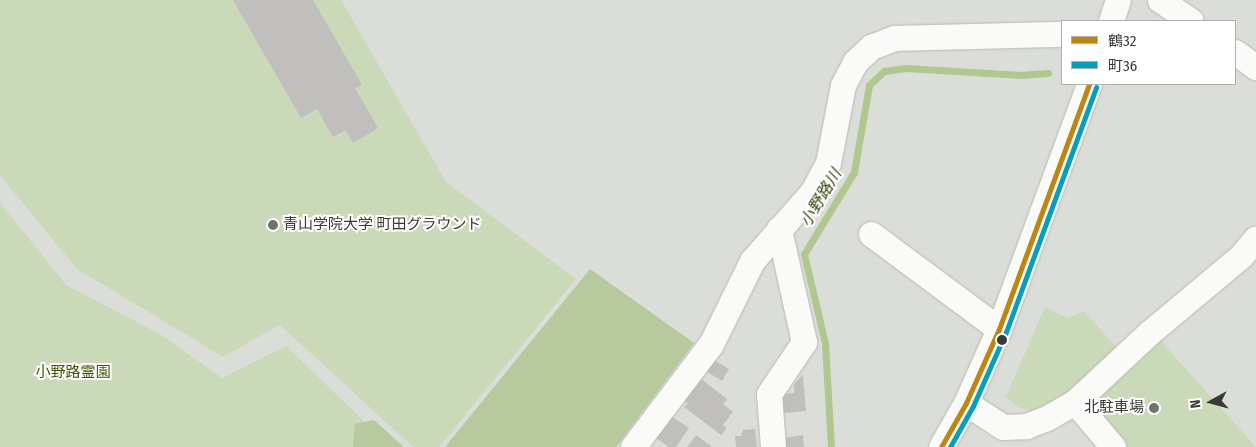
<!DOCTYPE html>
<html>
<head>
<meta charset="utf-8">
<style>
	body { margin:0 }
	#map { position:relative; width:1256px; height:447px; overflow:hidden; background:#dbded8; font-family:"Fira Sans Condensed","Noto Sans JP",sans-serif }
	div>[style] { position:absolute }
	.green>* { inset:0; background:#cad9b8 }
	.forest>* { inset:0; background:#b7c99d }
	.stream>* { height:7px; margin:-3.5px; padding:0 3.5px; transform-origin:3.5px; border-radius:3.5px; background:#b0c790 }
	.building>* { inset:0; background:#c0bfbd }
	.roads { filter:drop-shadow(0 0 1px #b8bab5) drop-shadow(0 0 1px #b8bab5) }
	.minor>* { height:25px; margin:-12.5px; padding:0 12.5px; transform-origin:12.5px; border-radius:12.5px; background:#fafaf9 }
	.bus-1>* { height:5px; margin:-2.5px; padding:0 2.5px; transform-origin:2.5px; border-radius:2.5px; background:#be8610 }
	.bus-2>* { height:5px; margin:-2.5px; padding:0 2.5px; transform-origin:2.5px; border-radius:2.5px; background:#069ebf }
	.dots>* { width:14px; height:14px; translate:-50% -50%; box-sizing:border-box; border:2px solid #fff; border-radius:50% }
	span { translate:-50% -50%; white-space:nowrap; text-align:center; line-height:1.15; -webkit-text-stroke:4px #fff; paint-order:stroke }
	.poi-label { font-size:15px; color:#383a35 }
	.left { translate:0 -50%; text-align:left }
	.right { translate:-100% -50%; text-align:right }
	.park-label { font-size:15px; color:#3c5600 }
	.water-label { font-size:16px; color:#32450e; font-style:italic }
	.legend { position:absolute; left:1061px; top:20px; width:175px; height:65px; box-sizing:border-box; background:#fff; border:1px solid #afb0ae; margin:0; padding:6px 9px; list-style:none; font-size:15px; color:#383a35 }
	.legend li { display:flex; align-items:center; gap:10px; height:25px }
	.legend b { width:25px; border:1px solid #afb0ae }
	.north { position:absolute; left:1186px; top:377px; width:50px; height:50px; -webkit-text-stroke:4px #fff; paint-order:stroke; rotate:263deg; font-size:14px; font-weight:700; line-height:20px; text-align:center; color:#383a35 }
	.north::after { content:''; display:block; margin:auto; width:18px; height:22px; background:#383a35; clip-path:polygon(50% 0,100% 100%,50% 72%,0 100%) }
</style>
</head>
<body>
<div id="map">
	<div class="green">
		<i style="clip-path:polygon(0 0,341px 0,446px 182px,576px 279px,439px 447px,413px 447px,280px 325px,223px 357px,77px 269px,3px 179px,0 173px)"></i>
		<i style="clip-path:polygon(0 203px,66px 285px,160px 334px,222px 378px,286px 346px,365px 422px,362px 447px,0 447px)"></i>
		<i style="clip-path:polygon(1045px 307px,1067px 318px,1084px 311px,1132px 365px,1159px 339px,1256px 447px,1125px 447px,1077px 392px,1038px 411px,1019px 408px,1006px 397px)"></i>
	</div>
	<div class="forest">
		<i style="clip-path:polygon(590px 269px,694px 343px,616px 447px,445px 447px)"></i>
		<i style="clip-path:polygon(374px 420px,404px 447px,353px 447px,355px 424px)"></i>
	</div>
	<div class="stream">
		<i style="left:831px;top:447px;width:104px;rotate:-93.3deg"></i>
		<i style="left:825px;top:343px;width:91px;rotate:-103.3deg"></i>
		<i style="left:804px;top:254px;width:96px;rotate:-58.6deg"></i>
		<i style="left:854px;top:172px;width:88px;rotate:-80.2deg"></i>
		<i style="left:869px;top:85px;width:21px;rotate:-43deg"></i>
		<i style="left:884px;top:71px;width:22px;rotate:-8deg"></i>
		<i style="left:906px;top:68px;width:113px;rotate:3.5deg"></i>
		<i style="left:1019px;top:75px;width:29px;rotate:-4deg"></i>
	</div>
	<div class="building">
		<i style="clip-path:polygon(233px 0,313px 0,362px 85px,355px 88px,378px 128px,353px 143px,345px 130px,333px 137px,317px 109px,301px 118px)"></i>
		<i style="clip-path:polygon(711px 358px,729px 369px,722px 381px,704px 370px)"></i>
		<i style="clip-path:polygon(803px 375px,806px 411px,784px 413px,783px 394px,794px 393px,794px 384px)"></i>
		<i style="clip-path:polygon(700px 378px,727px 399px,723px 404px,733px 412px,723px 425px,727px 428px,721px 435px,684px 407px,688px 403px,683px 400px)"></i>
		<i style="clip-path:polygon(671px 416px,689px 428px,676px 447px,669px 447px,656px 438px)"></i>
		<i style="clip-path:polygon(755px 429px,757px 447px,736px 447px,735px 436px,741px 436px,743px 430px)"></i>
		<i style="clip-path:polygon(696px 435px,712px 447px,687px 447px)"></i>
		<i style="clip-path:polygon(803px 435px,804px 447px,785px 447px,784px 438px)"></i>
	</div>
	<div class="roads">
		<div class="minor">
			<i style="left:1160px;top:0;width:37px;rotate:34deg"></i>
			<i style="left:1111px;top:21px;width:22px;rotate:-72deg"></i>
			<i style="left:1235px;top:52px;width:26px;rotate:36deg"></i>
			<i style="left:871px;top:234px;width:159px;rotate:36.6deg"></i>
			<i style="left:1075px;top:402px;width:59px;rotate:49.8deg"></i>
			<i style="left:966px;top:403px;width:44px;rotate:33deg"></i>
			<i style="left:1003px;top:427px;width:23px;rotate:-2deg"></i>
			<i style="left:1026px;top:426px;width:22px;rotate:-21deg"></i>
			<i style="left:1047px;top:418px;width:32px;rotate:-30deg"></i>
			<i style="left:1075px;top:402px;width:101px;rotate:-43deg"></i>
			<i style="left:1149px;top:333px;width:120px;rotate:-39.9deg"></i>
			<i style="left:1241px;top:256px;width:23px;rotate:-50deg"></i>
			<i style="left:633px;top:447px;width:129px;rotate:-52.9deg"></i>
			<i style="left:711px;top:344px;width:93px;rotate:-63.7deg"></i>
			<i style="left:752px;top:261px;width:93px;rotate:-48.9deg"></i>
			<i style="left:813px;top:191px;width:32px;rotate:-62deg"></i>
			<i style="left:828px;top:163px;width:79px;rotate:-79.1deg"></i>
			<i style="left:843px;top:85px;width:26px;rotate:-62deg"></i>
			<i style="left:855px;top:62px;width:22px;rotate:-43deg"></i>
			<i style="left:871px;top:47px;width:25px;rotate:-21deg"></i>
			<i style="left:894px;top:38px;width:168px;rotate:-1.4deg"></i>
			<i style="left:773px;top:447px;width:53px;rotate:-94.3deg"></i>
			<i style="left:769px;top:394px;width:63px;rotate:-56.1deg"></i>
			<i style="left:804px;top:342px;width:116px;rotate:-102.5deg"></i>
			<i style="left:941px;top:447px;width:51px;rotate:-60.4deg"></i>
			<i style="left:966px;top:403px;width:81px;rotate:-66deg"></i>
			<i style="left:999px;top:329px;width:261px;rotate:-69.8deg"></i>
		</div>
	</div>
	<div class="bus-1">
		<i style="left:941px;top:447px;width:51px;rotate:-60.4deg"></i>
		<i style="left:966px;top:403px;width:81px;rotate:-66deg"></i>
		<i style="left:999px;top:329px;width:261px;rotate:-69.8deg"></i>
	</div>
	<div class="bus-2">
		<i style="left:950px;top:447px;width:47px;rotate:-60.7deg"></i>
		<i style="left:973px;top:406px;width:81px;rotate:-66deg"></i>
		<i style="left:1006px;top:332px;width:261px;rotate:-69.8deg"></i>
	</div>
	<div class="dots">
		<i style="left:273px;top:225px;background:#71736e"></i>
		<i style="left:1002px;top:340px;background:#383a35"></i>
		<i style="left:1154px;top:408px;background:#71736e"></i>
	</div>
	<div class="poi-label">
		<span class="left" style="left:283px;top:225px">青山学院大学 町田グラウンド</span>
		<span class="right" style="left:1144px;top:408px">北駐車場</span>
	</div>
	<div class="park-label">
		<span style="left:73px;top:373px">小野路霊園</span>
	</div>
	<div class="water-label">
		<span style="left:821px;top:198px;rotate:-59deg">小野路川</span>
	</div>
	<ul class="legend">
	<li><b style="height:6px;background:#be8610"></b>鶴32</li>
	<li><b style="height:6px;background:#069ebf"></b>町36</li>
	</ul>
	<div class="north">N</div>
</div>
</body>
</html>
